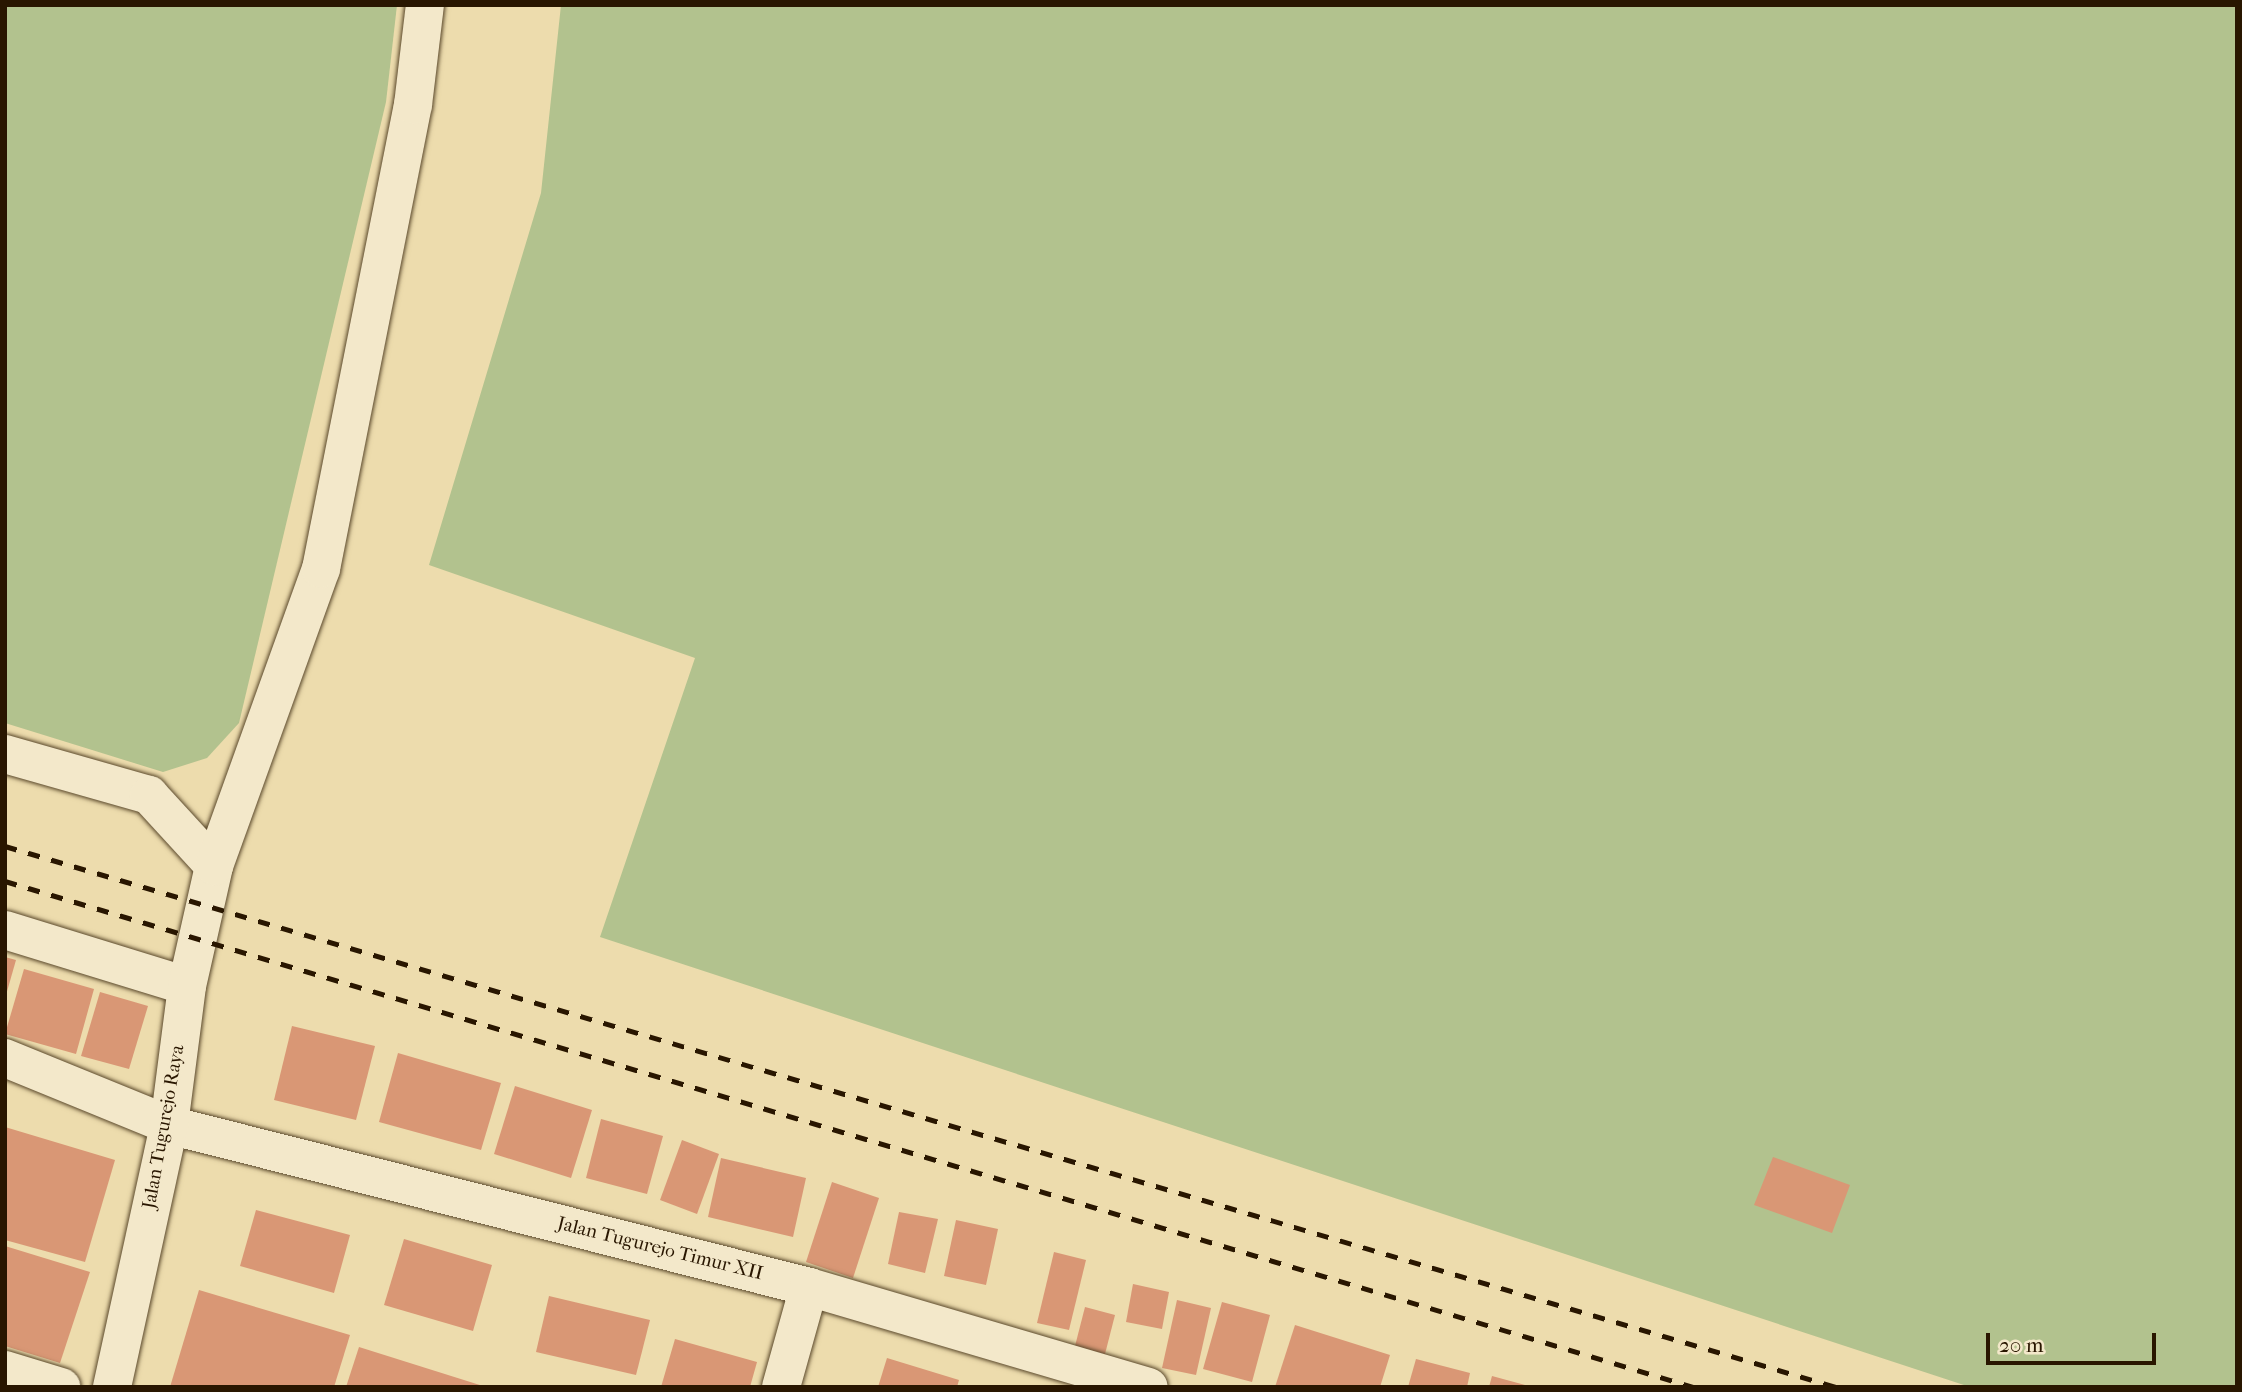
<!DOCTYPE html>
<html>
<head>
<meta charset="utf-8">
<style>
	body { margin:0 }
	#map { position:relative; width:2242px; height:1392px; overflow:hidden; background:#eddcad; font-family:"IM FELL French Canon",serif }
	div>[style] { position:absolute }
	.green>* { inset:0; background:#b2c28e }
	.building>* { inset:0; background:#d99775 }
	.roads { filter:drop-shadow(0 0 2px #5a482b) drop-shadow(0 0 2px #5a482b) }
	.minor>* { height:38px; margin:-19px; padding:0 19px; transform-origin:19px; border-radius:19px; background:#f3e8ca }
	.rail>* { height:5px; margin-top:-2.5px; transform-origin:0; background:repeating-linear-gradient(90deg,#291600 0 12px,transparent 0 24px) }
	span { translate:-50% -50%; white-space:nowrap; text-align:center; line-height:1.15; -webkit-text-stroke:6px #f3e8ca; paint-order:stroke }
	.street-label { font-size:19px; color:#291600 }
	.frame { position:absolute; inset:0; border:7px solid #291600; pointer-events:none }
	.scale { position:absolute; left:1986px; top:1333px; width:170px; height:32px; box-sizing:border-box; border:4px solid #291600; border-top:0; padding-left:9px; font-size:21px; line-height:24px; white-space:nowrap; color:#291600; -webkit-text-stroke:5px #f3e8ca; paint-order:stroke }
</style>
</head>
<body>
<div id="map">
	<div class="green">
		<i style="clip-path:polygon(5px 5px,397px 5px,386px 102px,239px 723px,207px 758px,163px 772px,5px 723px)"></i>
		<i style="clip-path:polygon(561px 5px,2237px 5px,2237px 1387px,1970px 1387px,600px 937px,695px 658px,429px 565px,541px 193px)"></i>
	</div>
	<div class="building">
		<i style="clip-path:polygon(5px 957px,16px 960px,6px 995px,5px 995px)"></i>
		<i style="clip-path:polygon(24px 969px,94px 989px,76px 1054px,5px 1034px)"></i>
		<i style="clip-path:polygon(100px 992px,148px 1006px,129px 1069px,81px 1056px)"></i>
		<i style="clip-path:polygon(292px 1026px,375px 1046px,356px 1120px,274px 1100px)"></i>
		<i style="clip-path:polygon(398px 1053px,501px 1083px,481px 1150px,379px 1122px)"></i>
		<i style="clip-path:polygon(515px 1086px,592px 1110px,571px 1178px,494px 1154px)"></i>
		<i style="clip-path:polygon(601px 1119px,663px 1136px,647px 1194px,586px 1178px)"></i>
		<i style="clip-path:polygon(5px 1127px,115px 1160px,85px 1262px,5px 1240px)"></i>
		<i style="clip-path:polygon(682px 1140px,719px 1154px,697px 1214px,660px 1200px)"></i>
		<i style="clip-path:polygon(1773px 1157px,1850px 1185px,1832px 1233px,1754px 1205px)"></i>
		<i style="clip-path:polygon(721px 1158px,806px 1178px,793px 1237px,708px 1217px)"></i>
		<i style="clip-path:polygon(832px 1182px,879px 1198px,853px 1278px,806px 1262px)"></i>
		<i style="clip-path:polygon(256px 1210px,350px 1235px,334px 1293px,240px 1266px)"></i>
		<i style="clip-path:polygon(899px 1212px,938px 1219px,925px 1273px,888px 1264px)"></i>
		<i style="clip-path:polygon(956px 1220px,998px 1229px,986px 1285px,944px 1276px)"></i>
		<i style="clip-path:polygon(404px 1239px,492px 1265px,473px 1331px,384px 1305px)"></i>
		<i style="clip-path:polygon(5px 1246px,90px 1272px,60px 1363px,5px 1346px)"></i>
		<i style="clip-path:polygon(1054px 1252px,1086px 1260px,1069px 1330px,1037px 1323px)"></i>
		<i style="clip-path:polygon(1133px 1284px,1169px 1292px,1162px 1329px,1126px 1322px)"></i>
		<i style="clip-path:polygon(199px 1290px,350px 1335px,334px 1387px,170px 1387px)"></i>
		<i style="clip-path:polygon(549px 1296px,650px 1320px,636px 1375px,536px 1352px)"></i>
		<i style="clip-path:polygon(1177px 1300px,1211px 1308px,1196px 1375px,1162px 1368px)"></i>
		<i style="clip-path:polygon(1222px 1302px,1270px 1315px,1252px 1382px,1203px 1369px)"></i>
		<i style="clip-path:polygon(1085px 1307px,1115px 1315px,1105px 1354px,1075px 1346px)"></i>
		<i style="clip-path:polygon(1295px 1325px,1390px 1355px,1380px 1387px,1275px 1387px)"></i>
		<i style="clip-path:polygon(675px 1339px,757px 1362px,750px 1387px,661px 1387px)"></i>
		<i style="clip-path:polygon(359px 1347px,483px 1386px,482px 1387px,346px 1387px)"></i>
		<i style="clip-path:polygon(887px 1358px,959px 1380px,957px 1387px,878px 1387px)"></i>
		<i style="clip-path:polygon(1416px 1359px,1470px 1373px,1467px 1387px,1408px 1387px)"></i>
		<i style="clip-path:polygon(1492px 1376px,1529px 1386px,1529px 1387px,1489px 1387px)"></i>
	</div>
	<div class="roads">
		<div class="minor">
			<i style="left:5px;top:754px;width:150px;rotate:15.9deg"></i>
			<i style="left:149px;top:795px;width:96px;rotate:47.5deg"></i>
			<i style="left:5px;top:930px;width:190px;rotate:17.1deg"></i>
			<i style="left:5px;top:1058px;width:177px;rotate:22.2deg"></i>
			<i style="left:169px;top:1125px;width:660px;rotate:14.2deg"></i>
			<i style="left:809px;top:1287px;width:354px;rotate:16.4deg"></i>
			<i style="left:5px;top:1370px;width:59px;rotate:16.9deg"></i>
			<i style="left:112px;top:1387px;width:268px;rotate:-77.7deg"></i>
			<i style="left:169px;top:1125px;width:140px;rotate:-82.6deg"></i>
			<i style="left:187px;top:986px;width:123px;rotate:-77.3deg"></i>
			<i style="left:214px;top:866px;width:316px;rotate:-70.2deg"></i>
			<i style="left:321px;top:569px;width:473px;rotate:-78.8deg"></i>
			<i style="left:413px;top:105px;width:101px;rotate:-83.2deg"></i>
			<i style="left:781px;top:1387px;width:104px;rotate:-74.4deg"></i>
		</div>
	</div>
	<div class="rail">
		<i style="left:5px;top:846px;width:1909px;rotate:16.46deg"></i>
		<i style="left:5px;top:881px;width:1763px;rotate:16.68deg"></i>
	</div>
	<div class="street-label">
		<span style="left:164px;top:1127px;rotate:-80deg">Jalan Tugurejo Raya</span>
		<span style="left:660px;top:1249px;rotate:14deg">Jalan Tugurejo Timur XII</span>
	</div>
	<div class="frame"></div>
	<div class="scale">20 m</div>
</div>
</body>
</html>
